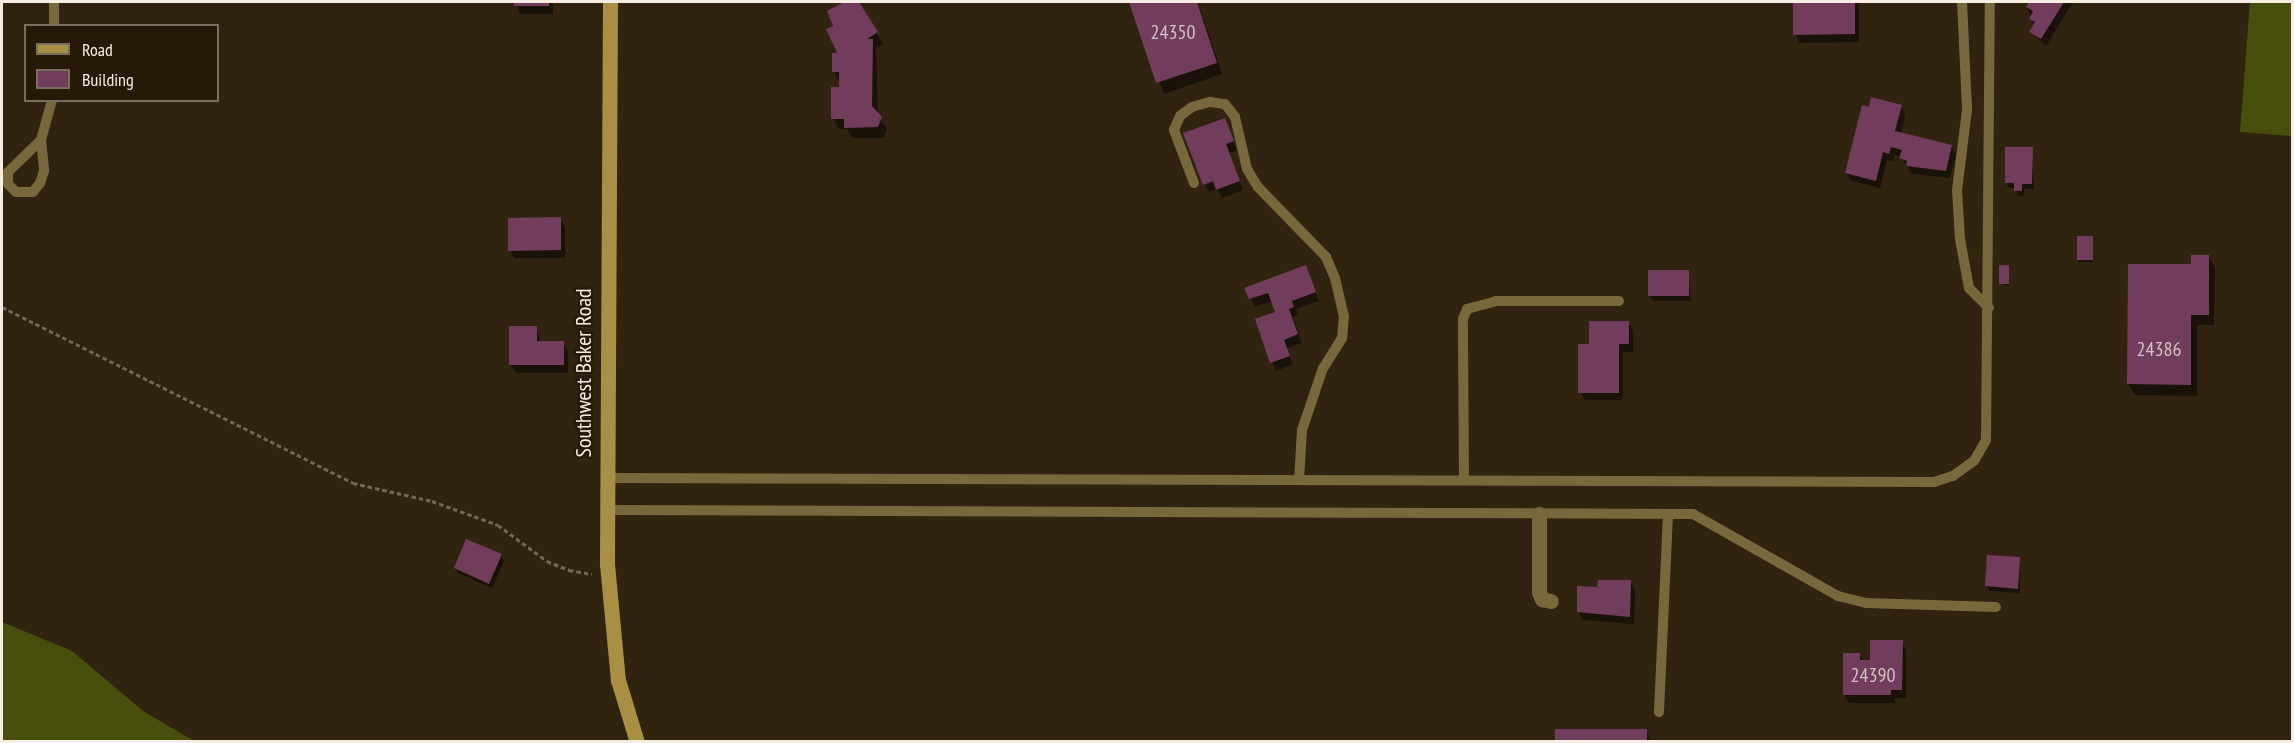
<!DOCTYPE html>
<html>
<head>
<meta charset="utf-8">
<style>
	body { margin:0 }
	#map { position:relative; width:2294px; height:743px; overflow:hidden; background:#302310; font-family:"PT Sans Narrow",sans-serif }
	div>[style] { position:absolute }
	.forest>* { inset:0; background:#484f0d }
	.shadow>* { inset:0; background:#0007 }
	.building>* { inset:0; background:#723d5d }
	.path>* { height:3px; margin-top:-1.5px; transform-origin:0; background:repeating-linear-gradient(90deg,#736857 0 4.5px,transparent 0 7.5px) }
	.service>* { height:10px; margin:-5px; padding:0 5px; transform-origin:5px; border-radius:5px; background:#78693c }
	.minor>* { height:15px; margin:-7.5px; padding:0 7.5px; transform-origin:7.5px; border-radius:7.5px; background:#78693c }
	.secondary>* { height:15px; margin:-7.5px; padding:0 7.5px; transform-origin:7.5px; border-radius:7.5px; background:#a78f44 }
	span { translate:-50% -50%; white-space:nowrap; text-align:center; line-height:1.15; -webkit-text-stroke:4.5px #261907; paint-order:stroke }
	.number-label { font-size:20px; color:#d5c2c1 }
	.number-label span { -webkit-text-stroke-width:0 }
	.street-label { font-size:22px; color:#f6eee2 }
	.frame { position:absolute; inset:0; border:3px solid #f6eee2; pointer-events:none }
	.legend { position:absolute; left:24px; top:24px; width:195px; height:78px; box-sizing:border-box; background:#261907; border:2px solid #796e5f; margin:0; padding:8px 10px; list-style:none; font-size:18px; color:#f6eee2 }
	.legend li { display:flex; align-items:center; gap:12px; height:30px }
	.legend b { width:30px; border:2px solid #796e5f }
</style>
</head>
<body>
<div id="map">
	<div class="forest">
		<i style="clip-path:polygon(2250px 2px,2292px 2px,2292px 136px,2240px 132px)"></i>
		<i style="clip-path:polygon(2px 622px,72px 651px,143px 711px,194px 741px,2px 741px)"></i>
	</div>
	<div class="shadow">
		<i style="clip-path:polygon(516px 2px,553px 2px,553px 14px,520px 14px)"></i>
		<i style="clip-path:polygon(847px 2px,857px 2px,883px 44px,876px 48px,878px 115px,887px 129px,884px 138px,852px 138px,847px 129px,839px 129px,833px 118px,840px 84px,834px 72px,834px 54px,839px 54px,829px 11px)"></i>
		<i style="clip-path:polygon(1131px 2px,1198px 2px,1222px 74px,1164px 94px)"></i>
		<i style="clip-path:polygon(1795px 2px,1859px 2px,1859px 42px,1800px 43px,1795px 34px)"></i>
		<i style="clip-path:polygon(2030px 2px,2073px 2px,2046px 46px,2031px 32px,2034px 25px,2027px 7px)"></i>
		<i style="clip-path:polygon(1901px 106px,1905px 114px,1901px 134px,1951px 146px,1956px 155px,1950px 178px,1912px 174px,1901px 157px,1895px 155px,1893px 161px,1887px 160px,1880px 188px,1851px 181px,1846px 172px,1870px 109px)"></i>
		<i style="clip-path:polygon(1224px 120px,1237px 150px,1229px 153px,1243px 190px,1222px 198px,1217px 189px,1209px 192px,1205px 185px,1220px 180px)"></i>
		<i style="clip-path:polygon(2032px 149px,2034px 189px,2024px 189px,2024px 196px,2018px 196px,2015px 188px,2009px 188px,2006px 183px)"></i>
		<i style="clip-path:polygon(560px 219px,565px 227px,565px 258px,514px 258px,510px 250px)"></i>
		<i style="clip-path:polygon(2092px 238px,2093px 262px,2080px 262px,2078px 260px)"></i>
		<i style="clip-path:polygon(2208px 256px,2215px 267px,2214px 325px,2197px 325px,2197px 396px,2135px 395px,2128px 384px,2193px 266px)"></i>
		<i style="clip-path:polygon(1305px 267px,1319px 301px,1296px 309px,1298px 315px,1293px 317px,1302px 343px,1287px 348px,1293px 364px,1276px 371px,1257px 320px,1277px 313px,1273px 301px,1255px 307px,1246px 288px)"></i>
		<i style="clip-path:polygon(2001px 267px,2009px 269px,2009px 286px,2001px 284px)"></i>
		<i style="clip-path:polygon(1688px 272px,1691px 301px,1653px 301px,1650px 295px)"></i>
		<i style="clip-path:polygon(1628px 323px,1633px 331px,1633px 352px,1623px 352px,1623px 400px,1585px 400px,1580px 392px,1590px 346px)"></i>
		<i style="clip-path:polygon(536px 328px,541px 343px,563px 343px,568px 351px,568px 373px,516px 373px,511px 365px)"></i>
		<i style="clip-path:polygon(501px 555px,504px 561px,492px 588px,458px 573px,455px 568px)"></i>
		<i style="clip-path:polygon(2019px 559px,2020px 593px,1989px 591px,1986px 586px)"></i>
		<i style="clip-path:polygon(1630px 582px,1635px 590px,1634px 624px,1583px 620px,1578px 611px,1599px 588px)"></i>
		<i style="clip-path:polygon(1902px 641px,1906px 650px,1906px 698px,1895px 698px,1895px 703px,1849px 703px,1844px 695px,1859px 654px,1863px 661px,1871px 661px)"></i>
		<i style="clip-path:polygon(1646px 730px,1651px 742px,1557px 742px)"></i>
	</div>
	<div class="building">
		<i style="clip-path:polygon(514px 2px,549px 2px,549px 6px,514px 6px)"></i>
		<i style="clip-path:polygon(844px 2px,859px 2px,878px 32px,867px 39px,873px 39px,872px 106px,882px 117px,878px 127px,844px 128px,844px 119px,831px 119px,831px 87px,839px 87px,839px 72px,832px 72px,832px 53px,837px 53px,826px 29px,833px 26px,827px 11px)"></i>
		<i style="clip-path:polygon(1129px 2px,1197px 2px,1217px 63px,1156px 83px)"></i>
		<i style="clip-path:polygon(1793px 2px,1855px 2px,1855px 34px,1793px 35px)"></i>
		<i style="clip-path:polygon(2029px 2px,2064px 2px,2041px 39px,2029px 32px,2035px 22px,2029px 19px,2033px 11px,2026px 7px)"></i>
		<i style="clip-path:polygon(1871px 97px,1902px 105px,1895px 131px,1952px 145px,1946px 171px,1906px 166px,1907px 161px,1899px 158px,1902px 150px,1891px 147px,1889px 154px,1883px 152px,1876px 181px,1845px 173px,1862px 105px,1869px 107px)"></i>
		<i style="clip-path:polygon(1225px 118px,1234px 141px,1226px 144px,1240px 181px,1216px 190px,1213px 181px,1203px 185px,1183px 133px)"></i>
		<i style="clip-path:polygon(2005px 147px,2033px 147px,2032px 184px,2022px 184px,2022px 191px,2014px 191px,2014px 183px,2005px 183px)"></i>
		<i style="clip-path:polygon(561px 217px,561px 250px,508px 251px,508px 218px)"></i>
		<i style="clip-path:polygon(2077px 236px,2093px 236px,2093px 260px,2077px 260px)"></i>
		<i style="clip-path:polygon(2191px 255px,2209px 255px,2209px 315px,2191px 315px,2191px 385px,2127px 384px,2128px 264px,2191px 264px)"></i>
		<i style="clip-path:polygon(1306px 265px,1316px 292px,1292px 301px,1294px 307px,1289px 309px,1298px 334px,1284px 340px,1290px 356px,1270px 363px,1255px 319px,1275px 312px,1268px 293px,1249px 299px,1244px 288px)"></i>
		<i style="clip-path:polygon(1999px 265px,2009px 265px,2009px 284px,1999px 284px)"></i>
		<i style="clip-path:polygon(1648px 270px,1689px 270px,1689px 296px,1648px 296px)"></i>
		<i style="clip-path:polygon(1589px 321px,1629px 321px,1629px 344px,1619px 344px,1619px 393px,1578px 393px,1578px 344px,1589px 344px)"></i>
		<i style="clip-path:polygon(509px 326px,537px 326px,537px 341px,564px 341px,564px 365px,509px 365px)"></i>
		<i style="clip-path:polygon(466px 539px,502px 554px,489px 584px,454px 568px)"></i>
		<i style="clip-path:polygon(1987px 555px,2020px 557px,2018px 589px,1985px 586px)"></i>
		<i style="clip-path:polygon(1598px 580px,1631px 580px,1630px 617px,1577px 612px,1577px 586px,1597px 587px)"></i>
		<i style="clip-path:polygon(1870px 640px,1903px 640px,1902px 690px,1891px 690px,1891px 695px,1843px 695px,1843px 653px,1860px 653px,1860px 660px,1870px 660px)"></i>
		<i style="clip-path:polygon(1555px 729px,1647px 729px,1647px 742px,1555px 742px)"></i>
	</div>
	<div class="path">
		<i style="left:2px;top:307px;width:393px;rotate:26.6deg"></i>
		<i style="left:353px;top:483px;width:81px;rotate:12.8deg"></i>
		<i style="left:432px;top:501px;width:70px;rotate:20deg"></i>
		<i style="left:498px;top:525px;width:61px;rotate:36.3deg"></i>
		<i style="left:547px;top:561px;width:24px;rotate:22deg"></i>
		<i style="left:569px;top:570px;width:23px;rotate:10deg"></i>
	</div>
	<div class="service">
		<i style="left:54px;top:2px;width:24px;rotate:90deg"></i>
		<i style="left:1962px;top:2px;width:108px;rotate:87.3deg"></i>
		<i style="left:1967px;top:110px;width:81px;rotate:97.1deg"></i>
		<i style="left:1957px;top:190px;width:49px;rotate:86.5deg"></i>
		<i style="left:1960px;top:239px;width:50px;rotate:79.6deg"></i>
		<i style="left:1969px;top:288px;width:28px;rotate:45deg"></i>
		<i style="left:41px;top:140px;width:31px;rotate:84deg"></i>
		<i style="left:44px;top:171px;width:13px;rotate:108deg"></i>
		<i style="left:40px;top:183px;width:11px;rotate:128deg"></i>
		<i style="left:33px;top:192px;width:17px;rotate:180deg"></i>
		<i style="left:16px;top:192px;width:11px;rotate:-135deg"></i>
		<i style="left:8px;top:184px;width:12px;rotate:-90deg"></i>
		<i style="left:8px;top:172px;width:46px;rotate:-44.1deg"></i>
		<i style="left:41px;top:140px;width:41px;rotate:-74.6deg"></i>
		<i style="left:1194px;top:183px;width:57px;rotate:-110.7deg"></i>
		<i style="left:1174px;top:130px;width:15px;rotate:-67deg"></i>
		<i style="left:1180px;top:116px;width:15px;rotate:-37deg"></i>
		<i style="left:1192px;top:107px;width:19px;rotate:-16deg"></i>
		<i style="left:1210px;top:102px;width:15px;rotate:8deg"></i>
		<i style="left:1225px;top:104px;width:16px;rotate:52deg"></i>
		<i style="left:1235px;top:117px;width:53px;rotate:77deg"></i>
		<i style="left:1247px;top:169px;width:21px;rotate:59deg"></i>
		<i style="left:1258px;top:187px;width:98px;rotate:45.8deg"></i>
		<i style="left:1326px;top:257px;width:23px;rotate:67deg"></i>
		<i style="left:1335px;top:278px;width:39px;rotate:77deg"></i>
		<i style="left:1344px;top:316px;width:22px;rotate:95deg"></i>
		<i style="left:1342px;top:338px;width:36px;rotate:122deg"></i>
		<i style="left:1323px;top:368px;width:65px;rotate:108.7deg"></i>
		<i style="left:1302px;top:430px;width:50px;rotate:93.4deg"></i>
		<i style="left:607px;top:478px;width:1327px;rotate:0.17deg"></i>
		<i style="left:1934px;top:482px;width:20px;rotate:-18deg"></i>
		<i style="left:1953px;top:476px;width:26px;rotate:-36deg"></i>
		<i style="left:1974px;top:461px;width:24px;rotate:-60deg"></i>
		<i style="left:1986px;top:440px;width:438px;rotate:-89.5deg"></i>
		<i style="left:1464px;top:480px;width:161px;rotate:-90.4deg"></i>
		<i style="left:1463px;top:319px;width:11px;rotate:-68deg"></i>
		<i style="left:1467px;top:309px;width:30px;rotate:-15deg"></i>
		<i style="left:1496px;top:301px;width:123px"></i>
		<i style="left:607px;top:510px;width:1086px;rotate:0.21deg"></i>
		<i style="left:1693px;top:514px;width:167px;rotate:29.5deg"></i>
		<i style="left:1838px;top:596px;width:29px;rotate:14deg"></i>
		<i style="left:1866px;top:603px;width:130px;rotate:1.8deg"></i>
		<i style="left:1659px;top:712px;width:198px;rotate:-87.4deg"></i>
	</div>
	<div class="minor">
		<i style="left:1539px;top:514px;width:78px;rotate:90deg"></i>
		<i style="left:1539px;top:592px;width:8px;rotate:67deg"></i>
		<i style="left:1542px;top:599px;width:9px;rotate:13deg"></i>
	</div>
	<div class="secondary">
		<i style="left:610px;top:2px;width:562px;rotate:90.31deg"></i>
		<i style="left:607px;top:564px;width:117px;rotate:84.6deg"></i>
		<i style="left:618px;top:680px;width:65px;rotate:73deg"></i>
	</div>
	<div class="number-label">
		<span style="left:1173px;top:32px">24350</span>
		<span style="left:2159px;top:349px">24386</span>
		<span style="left:1873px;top:675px">24390</span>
	</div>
	<div class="street-label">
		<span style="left:584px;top:373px;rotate:-90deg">Southwest Baker Road</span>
	</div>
	<div class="frame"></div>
	<ul class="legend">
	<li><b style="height:8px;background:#a78f44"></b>Road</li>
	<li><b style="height:16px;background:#723d5d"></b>Building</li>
	</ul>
</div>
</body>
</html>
